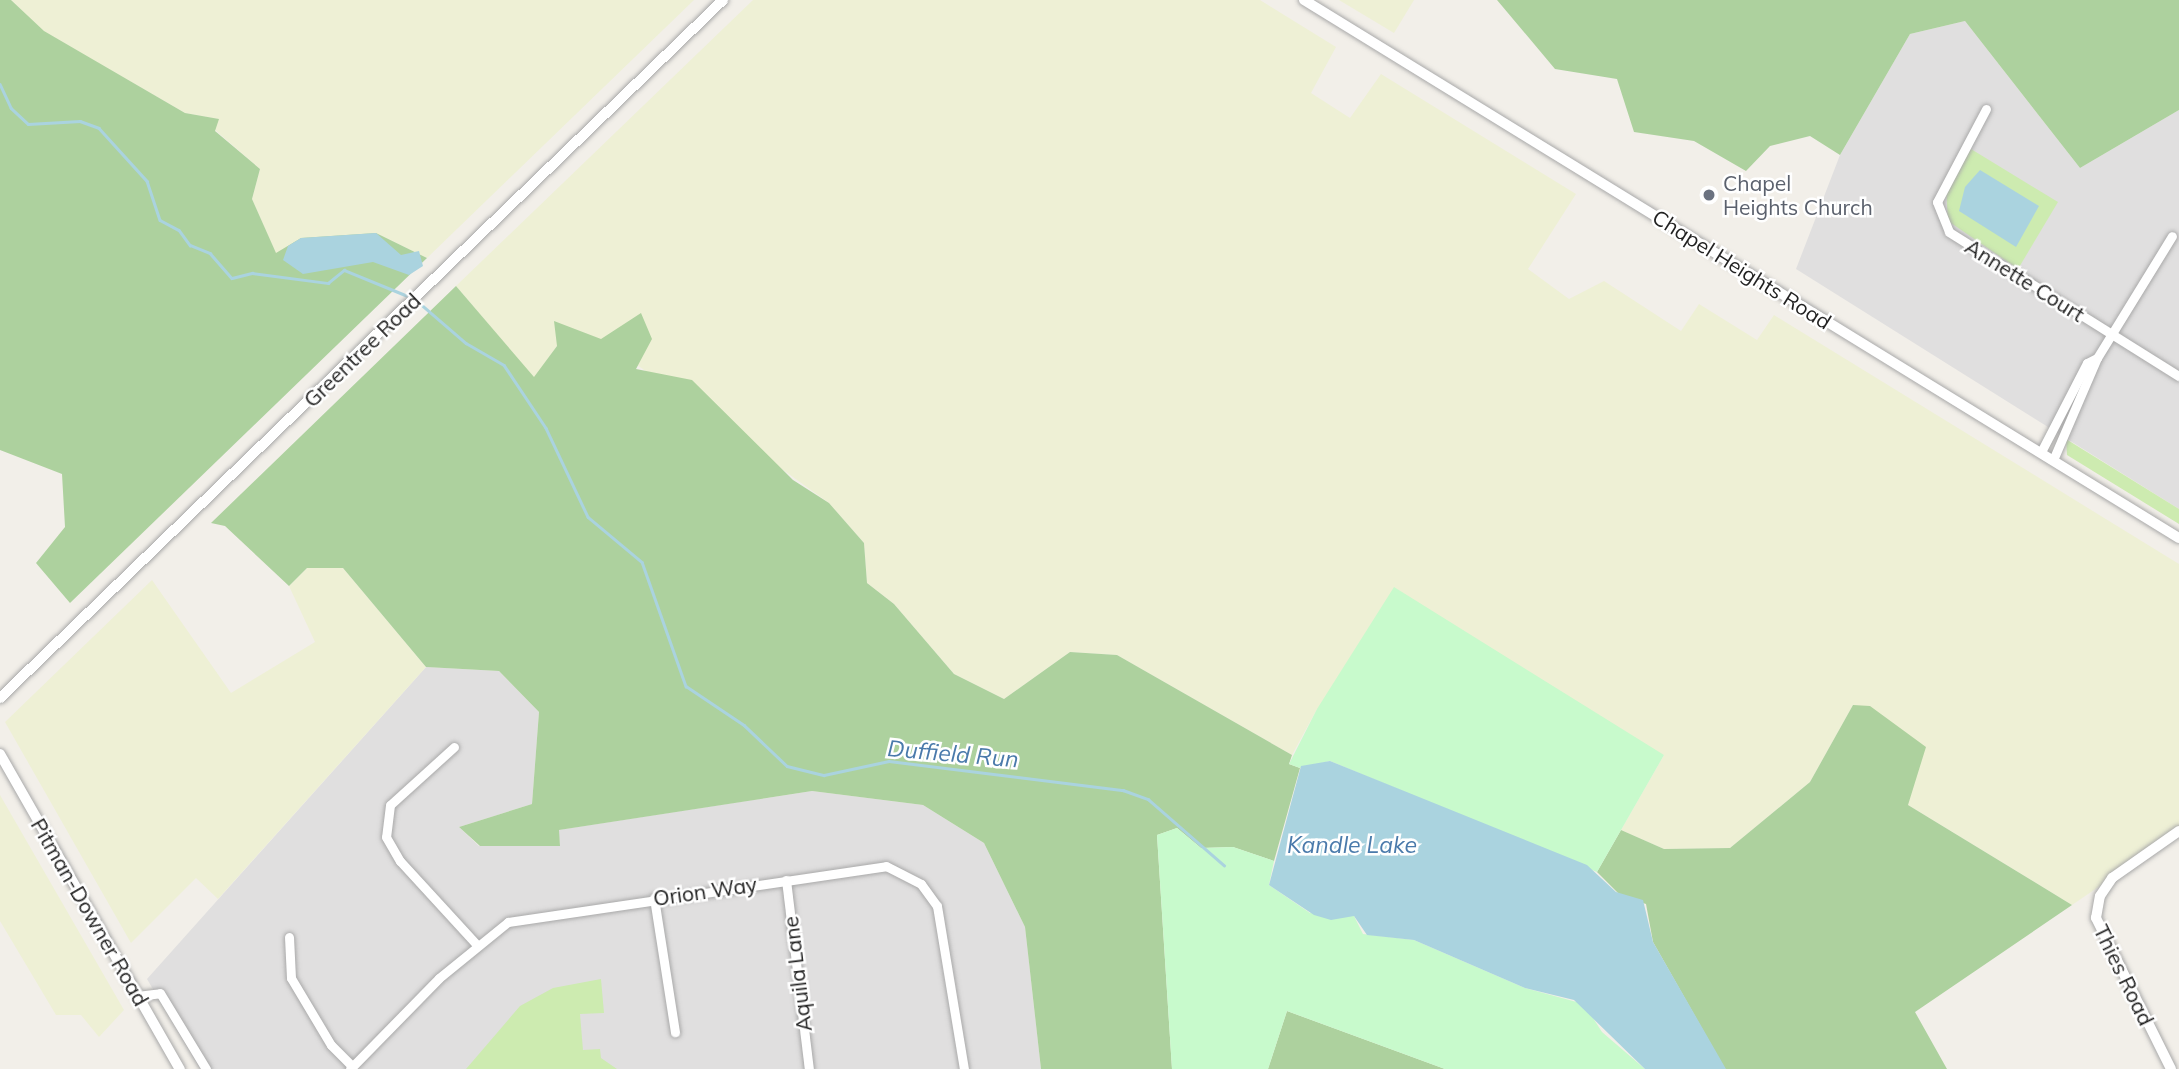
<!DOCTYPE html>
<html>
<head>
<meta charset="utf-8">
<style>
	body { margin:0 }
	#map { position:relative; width:2179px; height:1069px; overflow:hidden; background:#f2efe9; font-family:Mulish,sans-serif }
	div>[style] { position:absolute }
	.residential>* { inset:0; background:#e0dfdf }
	.farmland>* { inset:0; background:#eef0d5 }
	.grass>* { inset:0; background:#cdebb0 }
	.forest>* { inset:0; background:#add19e }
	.park>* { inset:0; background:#c8facc }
	.water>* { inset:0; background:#aad3df }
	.stream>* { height:2.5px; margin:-1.25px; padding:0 1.25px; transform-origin:1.25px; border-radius:1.25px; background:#aad3df }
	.roads { filter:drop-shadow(0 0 2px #a9a9a9) drop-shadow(0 0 2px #a9a9a9) }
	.minor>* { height:9px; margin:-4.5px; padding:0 4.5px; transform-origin:4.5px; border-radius:4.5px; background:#fff }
	.tertiary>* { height:10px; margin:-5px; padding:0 5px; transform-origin:5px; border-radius:5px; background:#fff }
	.dots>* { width:19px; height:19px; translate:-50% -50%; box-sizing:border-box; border:4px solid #fff; border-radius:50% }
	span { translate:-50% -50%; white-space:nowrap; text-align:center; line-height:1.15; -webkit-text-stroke:5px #fff; paint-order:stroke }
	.worship-label { font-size:21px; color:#5b616d }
	.left { translate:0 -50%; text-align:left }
	.street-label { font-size:21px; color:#222 }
	.water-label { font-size:23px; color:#4a7aab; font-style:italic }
</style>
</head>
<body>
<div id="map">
	<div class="residential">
		<i style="clip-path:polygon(1965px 21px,2080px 168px,2179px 110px,2179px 509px,1796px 269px,1840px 155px,1910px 34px)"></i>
		<i style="clip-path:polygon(426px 667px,499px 671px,539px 712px,532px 804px,459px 827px,479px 846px,560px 845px,558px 830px,812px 791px,923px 805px,984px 843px,1025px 927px,1041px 1069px,200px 1069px,147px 979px)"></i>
	</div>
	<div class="farmland">
		<i style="clip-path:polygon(11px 0,694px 0,427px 258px,376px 233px,276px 254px,252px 199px,260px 169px,215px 130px,218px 119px,185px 113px,43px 31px)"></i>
		<i style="clip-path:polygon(753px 0,1260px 0,1336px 47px,1311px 93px,1350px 118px,1381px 74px,1576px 194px,1528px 269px,1569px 299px,1604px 281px,1681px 331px,1699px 304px,1757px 340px,1774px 315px,2179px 564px,2179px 832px,2072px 905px,1908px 805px,1853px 705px,1810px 782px,1730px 848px,1664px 849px,1621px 830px,1664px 755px,1317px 709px,1292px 755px,1117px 655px,1070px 652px,1004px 699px,954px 674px,894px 604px,867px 583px,864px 543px,829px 503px,601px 339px,557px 346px,534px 378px,456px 286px)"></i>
		<i style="clip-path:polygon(1339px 0,1414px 0,1394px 33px)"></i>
		<i style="clip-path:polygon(307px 568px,343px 568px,426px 667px,218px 899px,196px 878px,131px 943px,5px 722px,152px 580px,231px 693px,315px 642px,289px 586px)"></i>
		<i style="clip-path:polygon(0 795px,124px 1010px,99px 1037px,81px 1015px,56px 1015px,0 921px)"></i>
	</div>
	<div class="grass">
		<i style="clip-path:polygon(1971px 149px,2058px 202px,2018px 269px,1948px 221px,1946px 188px)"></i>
		<i style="clip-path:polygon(2066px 439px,2179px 509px,2179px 524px,2067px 455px)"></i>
		<i style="clip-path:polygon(601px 979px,604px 1013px,580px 1014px,583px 1050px,600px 1049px,601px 1058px,617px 1069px,466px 1069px,520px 1006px,553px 988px)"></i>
	</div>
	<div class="forest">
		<i style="clip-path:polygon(0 0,11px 0,44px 31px,185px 113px,219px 119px,215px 131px,260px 169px,252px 199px,276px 253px,301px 238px,376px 233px,427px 258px,70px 603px,36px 563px,65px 527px,62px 474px,0 450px)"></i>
		<i style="clip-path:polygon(1497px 0,2179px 0,2179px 110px,2080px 168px,1965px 21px,1910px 34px,1840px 155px,1810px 136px,1770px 146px,1746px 171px,1694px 141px,1634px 132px,1617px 79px,1555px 69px)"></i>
		<i style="clip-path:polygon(456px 286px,534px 377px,557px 346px,554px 321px,601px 339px,641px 313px,652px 339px,636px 369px,692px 380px,793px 480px,829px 503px,864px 543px,867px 583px,894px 604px,954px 674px,1004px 699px,1070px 652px,1117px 655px,1292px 755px,1289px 764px,1300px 768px,1274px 861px,1233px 847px,1201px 848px,1177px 828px,1157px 835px,1172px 1069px,1041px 1069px,1025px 927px,984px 843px,923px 805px,812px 791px,559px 830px,560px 846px,480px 846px,459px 827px,532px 804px,539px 712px,499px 671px,426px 667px,343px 568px,307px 568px,289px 586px,225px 526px,211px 523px)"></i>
		<i style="clip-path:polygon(1853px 705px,1870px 706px,1926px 747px,1908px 805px,2072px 905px,1915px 1012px,1947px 1069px,1725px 1069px,1653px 942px,1646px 904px,1621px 896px,1597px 872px,1621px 830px,1664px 849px,1730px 848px,1810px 782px)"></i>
		<i style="clip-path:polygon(1287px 1011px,1445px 1069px,1268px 1069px)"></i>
	</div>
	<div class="park">
		<i style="clip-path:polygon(1394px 587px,1664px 755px,1597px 872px,1330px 761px,1300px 768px,1289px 764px,1317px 709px)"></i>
		<i style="clip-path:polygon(1177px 828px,1201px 848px,1233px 847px,1274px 861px,1269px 885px,1310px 913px,1354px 916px,1363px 934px,1414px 940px,1525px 988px,1584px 1004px,1602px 1032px,1645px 1069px,1445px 1069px,1287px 1011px,1268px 1069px,1172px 1069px,1157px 835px)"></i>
	</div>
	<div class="water">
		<i style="clip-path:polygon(1980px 170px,2039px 206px,2016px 247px,1959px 211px,1965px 187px)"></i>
		<i style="clip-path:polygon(376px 233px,401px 255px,419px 251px,423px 266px,409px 275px,373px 262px,303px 274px,283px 260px,288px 246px,301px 238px)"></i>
		<i style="clip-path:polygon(1330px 761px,1587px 865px,1616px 892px,1643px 900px,1653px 942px,1726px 1069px,1645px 1069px,1574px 1000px,1525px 988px,1414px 940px,1367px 935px,1354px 916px,1331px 920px,1314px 915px,1269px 885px,1301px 766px)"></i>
	</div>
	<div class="stream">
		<i style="left:0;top:84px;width:26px;rotate:65deg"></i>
		<i style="left:11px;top:108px;width:23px;rotate:43deg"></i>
		<i style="left:28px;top:124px;width:52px;rotate:-3.3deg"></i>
		<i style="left:80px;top:121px;width:20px;rotate:20deg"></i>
		<i style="left:99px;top:128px;width:72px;rotate:47.8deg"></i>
		<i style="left:147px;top:181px;width:41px;rotate:71.6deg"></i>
		<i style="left:160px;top:220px;width:21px;rotate:28deg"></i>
		<i style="left:179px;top:230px;width:19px;rotate:54deg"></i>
		<i style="left:190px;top:245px;width:22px;rotate:22deg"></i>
		<i style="left:210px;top:253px;width:33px;rotate:49deg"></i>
		<i style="left:232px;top:278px;width:21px;rotate:-14deg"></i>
		<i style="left:252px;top:273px;width:77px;rotate:7.5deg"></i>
		<i style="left:328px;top:283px;width:21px;rotate:-39deg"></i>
		<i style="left:344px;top:270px;width:71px;rotate:22.2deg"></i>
		<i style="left:416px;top:300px;width:66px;rotate:40.7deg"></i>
		<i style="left:466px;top:343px;width:44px;rotate:30.1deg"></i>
		<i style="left:504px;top:365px;width:76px;rotate:56.3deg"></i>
		<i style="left:546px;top:428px;width:98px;rotate:64.7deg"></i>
		<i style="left:588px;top:517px;width:70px;rotate:39.8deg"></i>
		<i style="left:642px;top:562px;width:132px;rotate:70.5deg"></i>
		<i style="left:686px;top:686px;width:70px;rotate:33.9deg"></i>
		<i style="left:744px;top:725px;width:59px;rotate:43.6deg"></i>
		<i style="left:787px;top:766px;width:38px;rotate:14deg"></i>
		<i style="left:824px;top:775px;width:66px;rotate:-12.2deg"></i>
		<i style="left:889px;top:761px;width:236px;rotate:7.1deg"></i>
		<i style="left:1123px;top:790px;width:27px;rotate:20deg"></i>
		<i style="left:1148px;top:799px;width:101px;rotate:41deg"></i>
	</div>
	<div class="roads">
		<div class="minor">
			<i style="left:1986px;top:109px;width:105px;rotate:117.8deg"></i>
			<i style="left:1937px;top:202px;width:32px;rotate:68deg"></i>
			<i style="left:1949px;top:232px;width:271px;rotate:32.1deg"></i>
			<i style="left:2041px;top:452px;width:100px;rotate:-62.7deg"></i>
			<i style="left:2087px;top:363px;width:11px;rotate:-27deg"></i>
			<i style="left:2053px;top:460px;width:111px;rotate:-66.7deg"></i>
			<i style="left:2097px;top:358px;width:143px;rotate:-58.4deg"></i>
			<i style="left:454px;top:747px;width:86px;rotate:137.8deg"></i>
			<i style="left:390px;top:805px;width:32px;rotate:97deg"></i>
			<i style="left:386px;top:837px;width:28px;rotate:60deg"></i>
			<i style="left:400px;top:861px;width:113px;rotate:47.5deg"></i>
			<i style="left:786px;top:880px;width:190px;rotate:83.1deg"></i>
			<i style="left:654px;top:898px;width:136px;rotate:81.1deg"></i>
			<i style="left:289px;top:937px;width:41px;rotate:87.2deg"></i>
			<i style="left:291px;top:978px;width:78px;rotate:59.2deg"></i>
			<i style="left:331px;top:1045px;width:30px;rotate:45deg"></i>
			<i style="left:137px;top:996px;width:23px;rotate:-7deg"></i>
			<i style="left:160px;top:993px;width:89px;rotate:58.8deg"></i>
			<i style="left:350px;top:1069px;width:127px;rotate:-45.6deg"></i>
			<i style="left:439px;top:978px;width:89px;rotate:-39.1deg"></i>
			<i style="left:508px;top:922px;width:382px;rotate:-8.4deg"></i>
			<i style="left:886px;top:866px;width:39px;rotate:27deg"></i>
			<i style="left:921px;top:884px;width:27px;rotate:54deg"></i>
			<i style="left:937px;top:906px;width:165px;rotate:80.6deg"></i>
		</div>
		<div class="tertiary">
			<i style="left:1304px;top:0;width:1027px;rotate:31.59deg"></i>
			<i style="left:0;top:698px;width:1005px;rotate:-43.99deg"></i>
			<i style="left:0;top:754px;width:363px;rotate:60.3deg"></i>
			<i style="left:2171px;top:1069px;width:169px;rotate:-116.4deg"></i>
			<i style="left:2096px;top:918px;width:22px;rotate:-80deg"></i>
			<i style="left:2100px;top:896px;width:22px;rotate:-56deg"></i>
			<i style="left:2112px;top:878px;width:82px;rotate:-35deg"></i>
		</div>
	</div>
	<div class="dots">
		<i style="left:1709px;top:195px;background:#6b7280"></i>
	</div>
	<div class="worship-label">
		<span class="left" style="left:1723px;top:195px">Chapel<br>Heights Church</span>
	</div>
	<div class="street-label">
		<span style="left:1742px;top:269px;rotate:32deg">Chapel Heights Road</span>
		<span style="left:2025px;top:280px;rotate:32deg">Annette Court</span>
		<span style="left:362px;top:350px;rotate:-44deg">Greentree Road</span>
		<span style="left:705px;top:891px;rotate:-8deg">Orion Way</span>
		<span style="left:90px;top:912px;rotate:60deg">Pitman-Downer Road</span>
		<span style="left:797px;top:974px;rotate:-97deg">Aquila Lane</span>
		<span style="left:2124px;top:975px;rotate:64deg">Thies Road</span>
	</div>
	<div class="water-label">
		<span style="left:953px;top:754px;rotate:5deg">Duffield Run</span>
		<span style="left:1352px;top:845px">Kandle Lake</span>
	</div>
</div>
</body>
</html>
